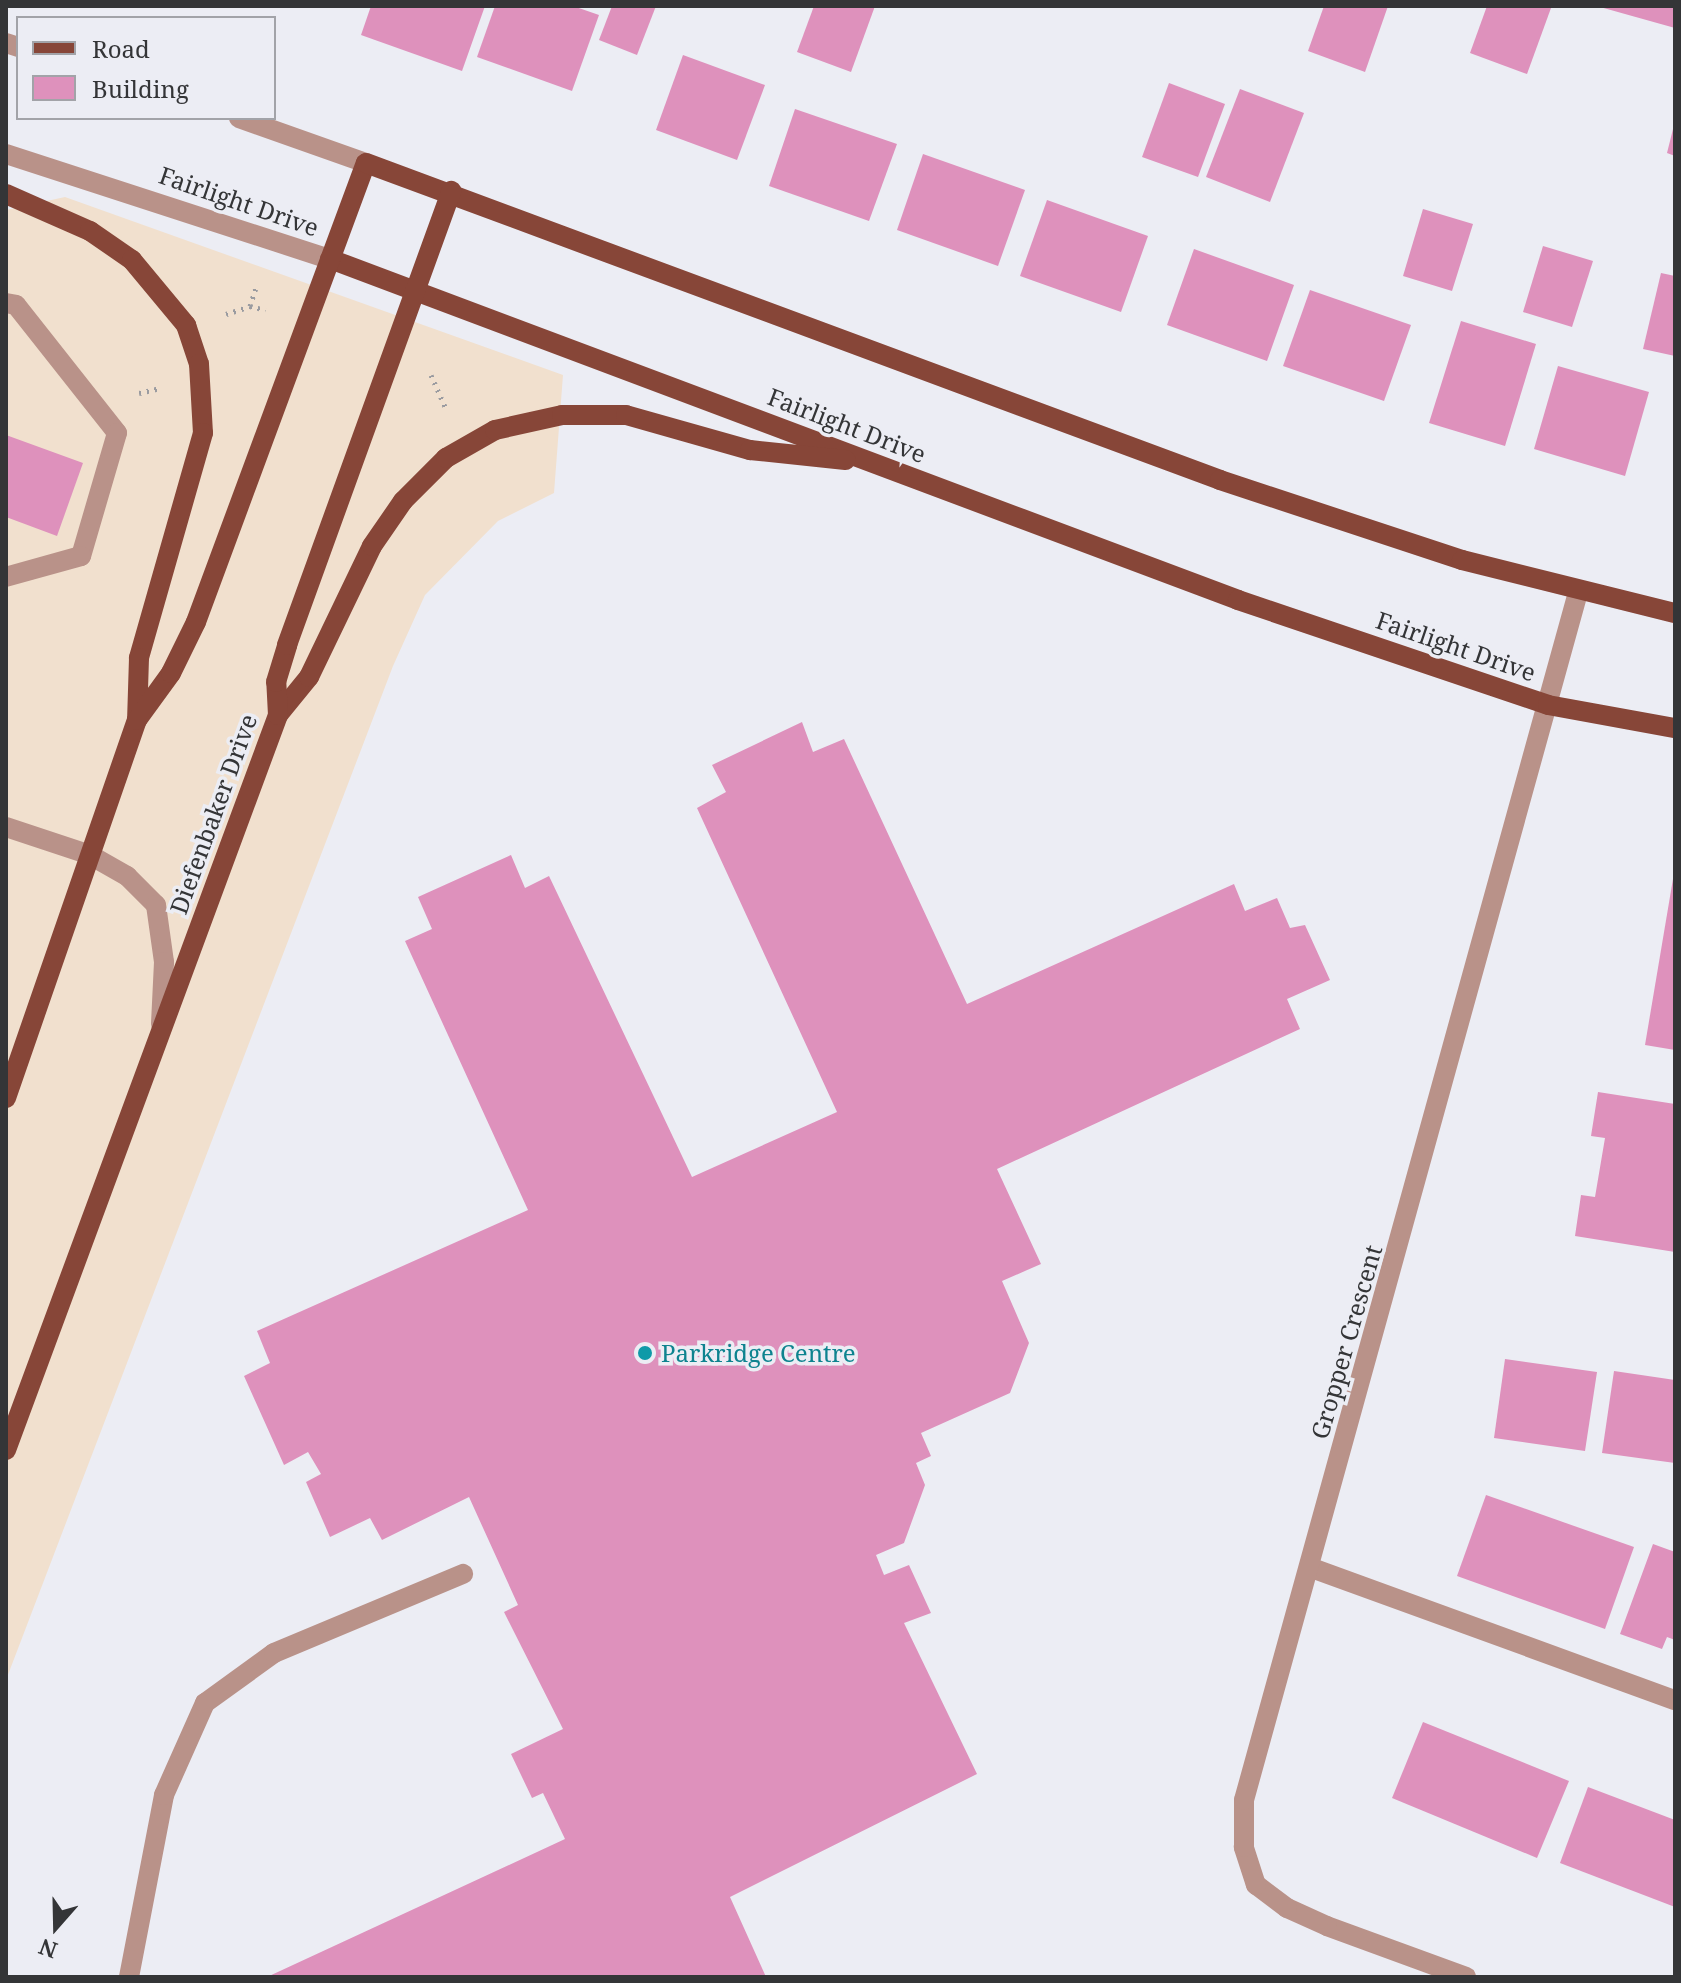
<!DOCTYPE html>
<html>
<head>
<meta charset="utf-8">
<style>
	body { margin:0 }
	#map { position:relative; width:1681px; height:1983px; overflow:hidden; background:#ecedf4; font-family:"Noto Serif",serif }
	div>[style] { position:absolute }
	.commercial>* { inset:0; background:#f1e0ce }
	.building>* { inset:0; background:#de91bc }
	.path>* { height:5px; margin-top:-2.5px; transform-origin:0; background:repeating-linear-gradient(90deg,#9a9ba0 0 2px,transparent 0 8px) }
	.minor>* { height:20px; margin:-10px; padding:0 10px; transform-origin:10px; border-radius:10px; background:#b99289 }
	.major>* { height:20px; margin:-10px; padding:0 10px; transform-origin:10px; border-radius:10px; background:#874638 }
	.dots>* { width:22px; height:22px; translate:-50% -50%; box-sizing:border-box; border:4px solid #ecedf4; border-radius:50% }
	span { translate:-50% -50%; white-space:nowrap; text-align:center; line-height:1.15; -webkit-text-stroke:7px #ecedf4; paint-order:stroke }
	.street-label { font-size:24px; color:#343537 }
	.culture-label { font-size:24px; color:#0d838f }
	.left { translate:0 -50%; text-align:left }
	.frame { position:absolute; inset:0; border:8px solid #343537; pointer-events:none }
	.legend { position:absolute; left:16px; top:16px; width:260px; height:104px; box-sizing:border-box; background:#ecedf4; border:2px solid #a2a3a8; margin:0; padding:10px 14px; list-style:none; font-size:24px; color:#343537 }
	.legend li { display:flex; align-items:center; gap:16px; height:40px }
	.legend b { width:40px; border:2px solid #a2a3a8 }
	.north { position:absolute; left:16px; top:1887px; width:80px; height:80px; -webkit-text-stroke:6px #ecedf4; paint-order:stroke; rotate:200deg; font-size:22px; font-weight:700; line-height:32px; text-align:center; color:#343537 }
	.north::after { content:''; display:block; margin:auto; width:28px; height:36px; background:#343537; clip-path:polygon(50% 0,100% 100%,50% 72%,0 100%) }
</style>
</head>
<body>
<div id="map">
	<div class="commercial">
		<i style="clip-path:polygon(65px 197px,563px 375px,554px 493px,498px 521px,425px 595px,393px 666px,6px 1680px,6px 210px)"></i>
	</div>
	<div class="building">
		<i style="clip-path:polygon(371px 6px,485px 6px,462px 71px,361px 35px)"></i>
		<i style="clip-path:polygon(495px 6px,573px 6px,599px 15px,572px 91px,477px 57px)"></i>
		<i style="clip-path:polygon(612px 6px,656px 6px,637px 55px,599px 40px)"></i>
		<i style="clip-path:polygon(814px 6px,875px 6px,851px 72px,797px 52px)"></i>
		<i style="clip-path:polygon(1324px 6px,1388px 6px,1365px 72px,1308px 51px)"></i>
		<i style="clip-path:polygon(1487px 6px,1551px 8px,1527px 74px,1470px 53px)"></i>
		<i style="clip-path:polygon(1600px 6px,1675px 6px,1675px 28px,1600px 7px)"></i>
		<i style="clip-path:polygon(683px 55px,765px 85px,737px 160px,656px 130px)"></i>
		<i style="clip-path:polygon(1169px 83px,1225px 104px,1198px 177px,1142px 157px)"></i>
		<i style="clip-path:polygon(1240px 89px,1304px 113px,1270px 202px,1206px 177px)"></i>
		<i style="clip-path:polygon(795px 109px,897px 144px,869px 221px,769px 186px)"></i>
		<i style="clip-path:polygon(1674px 125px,1675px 125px,1675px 156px,1667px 153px)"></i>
		<i style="clip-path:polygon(923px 154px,1025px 190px,998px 266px,897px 230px)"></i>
		<i style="clip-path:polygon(1047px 200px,1148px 236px,1121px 312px,1020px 276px)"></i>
		<i style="clip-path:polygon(1423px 209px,1473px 224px,1452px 291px,1403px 276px)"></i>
		<i style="clip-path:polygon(1543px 246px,1593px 261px,1572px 327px,1523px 312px)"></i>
		<i style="clip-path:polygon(1194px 249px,1294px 285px,1267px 361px,1167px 325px)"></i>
		<i style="clip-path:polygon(1661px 273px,1675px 276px,1675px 356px,1643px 349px)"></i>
		<i style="clip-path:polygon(1310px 290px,1411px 325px,1384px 401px,1283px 366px)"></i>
		<i style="clip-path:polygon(1461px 321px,1536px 344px,1505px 446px,1429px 423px)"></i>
		<i style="clip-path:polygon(1558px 366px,1649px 392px,1625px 476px,1534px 449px)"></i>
		<i style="clip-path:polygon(6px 435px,83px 463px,57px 536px,6px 517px)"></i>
		<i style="clip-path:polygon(802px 722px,813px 752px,844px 739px,967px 1004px,1234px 884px,1245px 911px,1277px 898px,1290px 928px,1305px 925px,1330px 980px,1287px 999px,1300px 1029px,997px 1169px,1041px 1264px,1002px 1281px,1029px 1343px,1010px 1393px,921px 1433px,931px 1456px,916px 1463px,925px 1485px,904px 1543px,876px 1555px,884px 1575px,909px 1565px,931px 1613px,904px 1623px,977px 1774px,730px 1897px,766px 1977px,267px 1977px,565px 1839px,543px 1793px,532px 1798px,511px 1754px,563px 1729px,504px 1612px,518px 1605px,469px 1497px,382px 1540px,370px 1518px,330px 1537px,306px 1482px,321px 1474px,308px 1452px,284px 1465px,244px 1376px,270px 1363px,257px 1331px,528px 1210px,405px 941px,432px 929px,418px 897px,511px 855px,525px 888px,549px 876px,692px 1177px,837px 1112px,697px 808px,726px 792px,712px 765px)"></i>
		<i style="clip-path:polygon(1675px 867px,1675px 1050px,1645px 1045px)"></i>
		<i style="clip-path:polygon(1598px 1092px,1675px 1104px,1675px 1252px,1575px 1236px,1581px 1195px,1595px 1197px,1605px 1138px,1591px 1136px)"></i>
		<i style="clip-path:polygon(1505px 1359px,1597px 1372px,1585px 1451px,1494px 1438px)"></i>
		<i style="clip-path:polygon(1614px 1371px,1675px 1380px,1675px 1463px,1602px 1453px)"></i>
		<i style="clip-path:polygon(1486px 1495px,1634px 1547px,1605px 1629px,1457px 1576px)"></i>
		<i style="clip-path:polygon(1653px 1544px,1675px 1552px,1675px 1640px,1667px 1637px,1662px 1649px,1620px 1634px)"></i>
		<i style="clip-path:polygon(1423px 1722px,1569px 1781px,1537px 1858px,1392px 1798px)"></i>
		<i style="clip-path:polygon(1588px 1787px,1675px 1820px,1675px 1907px,1560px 1863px)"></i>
	</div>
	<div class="path">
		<i style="left:250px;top:306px;width:20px;rotate:-72deg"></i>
		<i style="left:226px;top:314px;width:25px;rotate:-18deg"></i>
		<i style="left:250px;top:306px;width:16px;rotate:14deg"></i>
		<i style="left:431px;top:375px;width:35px;rotate:66deg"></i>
		<i style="left:139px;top:393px;width:22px;rotate:-13deg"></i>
	</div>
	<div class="minor">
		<i style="left:6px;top:43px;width:13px;rotate:18deg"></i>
		<i style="left:239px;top:118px;width:135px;rotate:19.5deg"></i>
		<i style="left:6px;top:154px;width:341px;rotate:18deg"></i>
		<i style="left:6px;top:303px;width:10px;rotate:11deg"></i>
		<i style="left:16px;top:305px;width:163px;rotate:51.7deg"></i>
		<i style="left:117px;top:433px;width:128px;rotate:106.3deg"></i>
		<i style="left:81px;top:556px;width:78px;rotate:164.4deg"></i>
		<i style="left:6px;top:827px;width:89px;rotate:18.4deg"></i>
		<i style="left:90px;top:855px;width:43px;rotate:29.6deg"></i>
		<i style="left:127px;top:876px;width:41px;rotate:45deg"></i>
		<i style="left:156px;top:905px;width:58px;rotate:82deg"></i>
		<i style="left:164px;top:962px;width:62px;rotate:92.8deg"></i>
		<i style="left:1309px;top:1567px;width:389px;rotate:20deg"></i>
		<i style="left:129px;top:1977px;width:185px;rotate:-79.1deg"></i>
		<i style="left:164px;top:1795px;width:101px;rotate:-66deg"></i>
		<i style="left:205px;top:1703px;width:85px;rotate:-35.9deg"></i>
		<i style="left:274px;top:1653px;width:205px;rotate:-22.7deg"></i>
		<i style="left:1466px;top:1977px;width:148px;rotate:-159.9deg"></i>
		<i style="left:1327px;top:1926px;width:44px;rotate:-155.8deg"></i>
		<i style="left:1287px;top:1908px;width:39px;rotate:-143deg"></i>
		<i style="left:1256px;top:1885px;width:40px;rotate:-108deg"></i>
		<i style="left:1244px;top:1847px;width:47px;rotate:-90deg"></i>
		<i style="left:1244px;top:1800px;width:1253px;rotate:-74.54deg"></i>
	</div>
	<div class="major">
		<i style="left:6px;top:194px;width:92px;rotate:23.8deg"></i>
		<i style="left:90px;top:231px;width:51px;rotate:34.6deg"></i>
		<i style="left:132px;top:260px;width:85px;rotate:50.3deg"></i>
		<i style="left:186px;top:325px;width:41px;rotate:71.6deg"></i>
		<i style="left:199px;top:364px;width:69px;rotate:86.7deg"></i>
		<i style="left:203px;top:433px;width:234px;rotate:105.9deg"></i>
		<i style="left:139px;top:658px;width:62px;rotate:91.8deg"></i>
		<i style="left:330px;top:259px;width:970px;rotate:20.58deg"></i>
		<i style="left:1238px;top:600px;width:327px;rotate:18.7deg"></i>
		<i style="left:1548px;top:705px;width:129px;rotate:10.3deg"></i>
		<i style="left:278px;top:715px;width:49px;rotate:-50.8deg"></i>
		<i style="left:309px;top:677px;width:145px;rotate:-64.3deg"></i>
		<i style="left:372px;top:546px;width:55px;rotate:-55.4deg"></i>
		<i style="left:403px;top:501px;width:61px;rotate:-45deg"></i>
		<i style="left:446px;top:458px;width:56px;rotate:-29.7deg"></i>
		<i style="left:495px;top:430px;width:69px;rotate:-12.6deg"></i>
		<i style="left:562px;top:415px;width:64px"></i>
		<i style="left:626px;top:415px;width:129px;rotate:15.8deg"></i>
		<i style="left:750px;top:450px;width:96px;rotate:6deg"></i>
		<i style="left:6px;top:1098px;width:400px;rotate:-70.9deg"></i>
		<i style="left:137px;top:720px;width:58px;rotate:-54.1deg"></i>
		<i style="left:171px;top:673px;width:57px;rotate:-63.9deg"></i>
		<i style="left:196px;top:622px;width:489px;rotate:-69.7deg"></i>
		<i style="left:366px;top:163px;width:911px;rotate:20.36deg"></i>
		<i style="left:1220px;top:480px;width:255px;rotate:18.3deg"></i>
		<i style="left:1462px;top:560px;width:219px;rotate:14deg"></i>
		<i style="left:6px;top:1450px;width:784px;rotate:-69.69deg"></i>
		<i style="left:278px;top:715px;width:33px;rotate:-93deg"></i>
		<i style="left:276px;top:682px;width:39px;rotate:-73deg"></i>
		<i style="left:287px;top:645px;width:483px;rotate:-70.1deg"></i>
	</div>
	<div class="dots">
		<i style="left:645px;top:1353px;background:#0f9aa8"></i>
	</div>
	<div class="street-label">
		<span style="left:239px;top:201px;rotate:19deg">Fairlight Drive</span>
		<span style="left:847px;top:425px;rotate:21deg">Fairlight Drive</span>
		<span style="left:1456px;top:646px;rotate:19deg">Fairlight Drive</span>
		<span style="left:213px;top:814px;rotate:-70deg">Diefenbaker Drive</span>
		<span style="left:1346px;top:1342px;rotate:-74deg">Gropper Crescent</span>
	</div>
	<div class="culture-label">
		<span class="left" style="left:661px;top:1353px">Parkridge Centre</span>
	</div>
	<div class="frame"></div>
	<ul class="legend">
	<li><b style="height:10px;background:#874638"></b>Road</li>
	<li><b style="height:22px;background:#de91bc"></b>Building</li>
	</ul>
	<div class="north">N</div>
</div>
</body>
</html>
